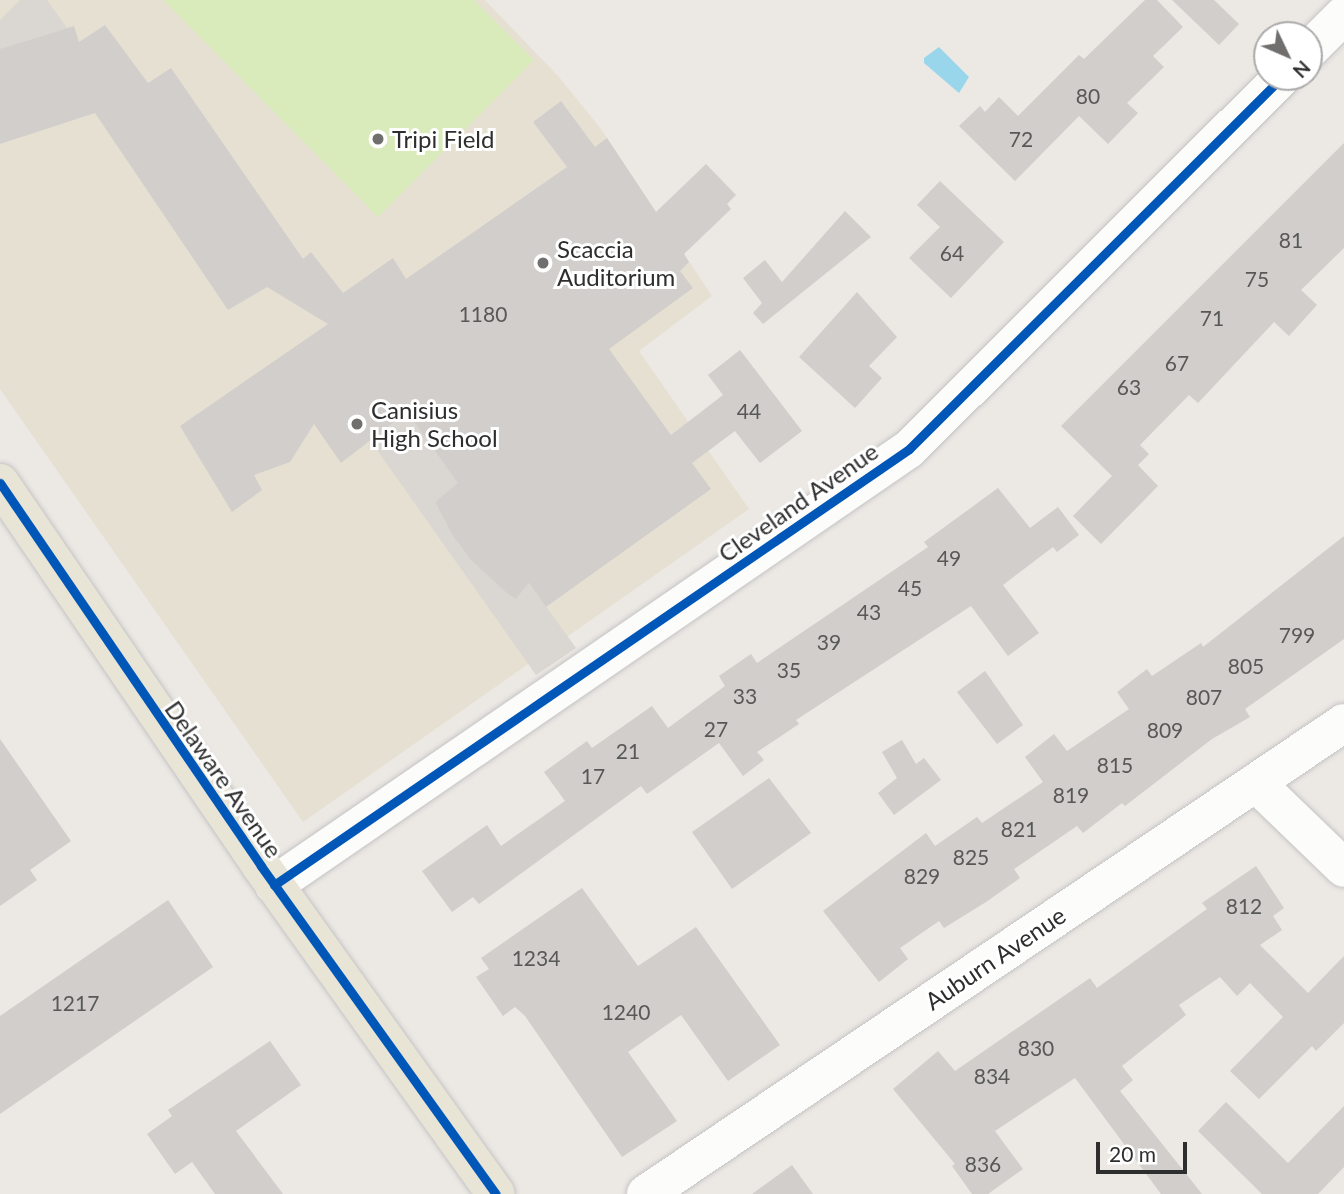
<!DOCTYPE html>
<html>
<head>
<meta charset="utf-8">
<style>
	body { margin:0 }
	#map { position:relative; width:1344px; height:1194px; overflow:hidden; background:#ece8e4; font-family:Lato,sans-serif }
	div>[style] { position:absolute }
	.education>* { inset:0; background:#e6e0d3 }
	.pitch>* { inset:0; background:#d9eabb }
	.plaza>* { inset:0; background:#dad6d2 }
	.water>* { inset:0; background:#99d6ec }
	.building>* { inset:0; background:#d1cecb }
	.roads { filter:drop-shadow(0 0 2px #c5c4c5) drop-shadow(0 0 2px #c5c4c5) }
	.minor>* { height:38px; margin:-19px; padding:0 19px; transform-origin:19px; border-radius:19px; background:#fcfcfb }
	.major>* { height:38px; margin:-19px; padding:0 19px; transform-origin:19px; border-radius:19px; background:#e8e4d6 }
	.cycleway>* { height:9px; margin:-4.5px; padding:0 4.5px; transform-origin:4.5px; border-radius:4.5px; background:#0057b8 }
	.dots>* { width:19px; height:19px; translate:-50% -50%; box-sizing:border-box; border:4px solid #fff; border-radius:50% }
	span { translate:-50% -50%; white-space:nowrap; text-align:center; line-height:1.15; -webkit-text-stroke:6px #fff; paint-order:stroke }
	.number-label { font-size:21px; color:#585857 }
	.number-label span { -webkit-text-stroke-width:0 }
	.poi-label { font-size:24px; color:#2e2e2e }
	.left { translate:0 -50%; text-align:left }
	.street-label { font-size:24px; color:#2e2e2e }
	.north { position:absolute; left:1253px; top:21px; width:70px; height:70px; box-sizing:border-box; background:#fff; border:2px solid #ababab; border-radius:50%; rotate:134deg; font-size:19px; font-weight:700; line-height:28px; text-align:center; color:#2e2e2e }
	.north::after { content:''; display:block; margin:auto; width:24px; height:32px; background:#706f6e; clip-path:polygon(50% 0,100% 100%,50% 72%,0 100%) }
	.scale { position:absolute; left:1096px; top:1142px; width:91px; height:32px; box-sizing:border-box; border:4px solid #2e2e2e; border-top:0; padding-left:9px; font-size:21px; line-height:24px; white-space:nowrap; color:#2e2e2e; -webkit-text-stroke:5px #fff; paint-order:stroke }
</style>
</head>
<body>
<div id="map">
	<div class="education">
		<i style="clip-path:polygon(0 0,485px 0,559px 77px,601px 129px,712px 296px,639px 351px,749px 509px,303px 822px,0 389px)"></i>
	</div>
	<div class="pitch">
		<i style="clip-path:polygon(163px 0,474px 0,534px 60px,378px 217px)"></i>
	</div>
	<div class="plaza">
		<i style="clip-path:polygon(20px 0,47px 0,67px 28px,0 49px,0 20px)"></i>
		<i style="clip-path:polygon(408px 412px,437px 454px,454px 447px,464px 480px,435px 502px,453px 536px,473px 562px,516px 599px,529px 583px,576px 648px,536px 675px,377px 450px,373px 438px)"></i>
	</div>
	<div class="water">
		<i style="clip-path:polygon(939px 47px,969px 77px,959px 93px,924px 63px,924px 58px)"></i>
	</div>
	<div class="building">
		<i style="clip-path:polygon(1145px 0,1157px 0,1183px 27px,1153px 56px,1164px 67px,1127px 103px,1138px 113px,1108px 144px,1079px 116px,1015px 181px,959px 126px,980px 106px,985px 112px,999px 97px,1018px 116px,1079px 55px,1084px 59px)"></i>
		<i style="clip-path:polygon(1172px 0,1214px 0,1239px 24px,1219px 45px)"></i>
		<i style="clip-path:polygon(105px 25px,148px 83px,171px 68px,303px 259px,311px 252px,343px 293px,393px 258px,406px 279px,567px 167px,533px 122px,561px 101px,595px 147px,607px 138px,656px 212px,706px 164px,736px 195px,727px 204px,731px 209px,684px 254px,689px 262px,680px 271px,693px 288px,609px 349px,671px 435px,723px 395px,708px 375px,740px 350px,802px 431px,760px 463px,735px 431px,692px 463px,711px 489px,546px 607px,529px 583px,516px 599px,507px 593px,472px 561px,453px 536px,435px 502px,458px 483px,407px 412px,341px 463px,314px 424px,290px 462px,254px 475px,262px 490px,232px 512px,180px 426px,328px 324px,267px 287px,228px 310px,95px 113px,0 144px,0 49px,74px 26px,79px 42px)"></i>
		<i style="clip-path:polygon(1344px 143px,1344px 248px,1301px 290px,1317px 305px,1289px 336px,1274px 322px,1198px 403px,1189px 395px,1140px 445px,1149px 454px,1138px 465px,1158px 486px,1101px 544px,1073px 516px,1112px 476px,1061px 426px)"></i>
		<i style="clip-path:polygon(940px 181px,1004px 242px,951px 298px,909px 258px,940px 227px,917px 205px)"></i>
		<i style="clip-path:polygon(845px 211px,871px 237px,763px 324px,753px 313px,762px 303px,743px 278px,765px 260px,782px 282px)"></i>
		<i style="clip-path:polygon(857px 292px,897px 337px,869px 366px,882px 378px,855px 408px,799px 357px)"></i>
		<i style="clip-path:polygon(998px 488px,1030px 528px,1058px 507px,1079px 535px,1057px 552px,1053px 547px,1003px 585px,1039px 633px,1008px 656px,971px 606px,796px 720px,799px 724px,757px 752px,764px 760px,743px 776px,719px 743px,647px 794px,641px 786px,479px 904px,473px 897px,452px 912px,422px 871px,487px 825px,501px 846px,565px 801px,544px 772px,587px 741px,592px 748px,652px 706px,668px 728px,725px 686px,719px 676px,751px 654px,757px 663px,928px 547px,924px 542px)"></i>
		<i style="clip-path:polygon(1344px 536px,1344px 639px,1245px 709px,1250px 717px,1212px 739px,1125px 806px,1122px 803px,1083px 833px,1077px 826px,1014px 869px,1020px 878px,986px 902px,944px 928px,939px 921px,900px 948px,908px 959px,879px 982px,823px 911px,926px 833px,935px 846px,977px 817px,982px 823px,1043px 782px,1025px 757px,1054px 734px,1067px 751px,1129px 709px,1117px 692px,1147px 669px,1152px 676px,1201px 643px,1203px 647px)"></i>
		<i style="clip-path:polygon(985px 671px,1023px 725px,997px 744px,957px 692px)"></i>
		<i style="clip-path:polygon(0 739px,71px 841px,30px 870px,37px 880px,0 906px)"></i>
		<i style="clip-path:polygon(902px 740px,916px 764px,924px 758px,941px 780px,894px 815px,878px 793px,897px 778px,882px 752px)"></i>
		<i style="clip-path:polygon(769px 778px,811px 833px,732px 889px,692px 832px)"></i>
		<i style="clip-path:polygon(1256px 866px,1284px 908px,1273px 916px,1282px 930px,1260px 945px,1308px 993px,1344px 956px,1344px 1023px,1316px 1051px,1312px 1046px,1259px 1099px,1230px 1071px,1283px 1017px,1250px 983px,1237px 996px,1220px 977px,1179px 1005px,1186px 1015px,1122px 1066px,1133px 1080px,1120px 1091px,1202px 1194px,1161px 1194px,1075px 1078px,995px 1131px,1023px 1169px,988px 1194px,972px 1194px,952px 1166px,955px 1164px,893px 1089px,938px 1051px,955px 1071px,1090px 978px,1097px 988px,1207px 909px,1202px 903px)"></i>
		<i style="clip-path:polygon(582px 888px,638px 966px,696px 927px,780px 1045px,728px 1081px,681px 1015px,628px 1052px,677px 1121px,622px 1157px,525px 1016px,515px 1007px,503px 1016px,476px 977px,489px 969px,481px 958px)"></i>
		<i style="clip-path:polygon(168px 900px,213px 967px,0 1114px,0 1016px)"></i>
		<i style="clip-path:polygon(270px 1041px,301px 1085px,236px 1131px,283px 1194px,215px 1194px,192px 1162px,175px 1174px,147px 1134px,172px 1116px,168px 1110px)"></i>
		<i style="clip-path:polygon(1226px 1102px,1288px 1163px,1344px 1106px,1344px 1167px,1318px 1194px,1262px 1194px,1198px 1131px)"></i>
		<i style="clip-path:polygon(792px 1165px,813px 1194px,752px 1194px)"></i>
	</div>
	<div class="roads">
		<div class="minor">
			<i style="left:1309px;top:50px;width:49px;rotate:-45deg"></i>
			<i style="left:1256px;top:783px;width:122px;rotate:44deg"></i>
			<i style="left:274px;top:885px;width:770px;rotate:-34.47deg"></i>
			<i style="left:909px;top:449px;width:527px;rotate:-44.92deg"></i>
			<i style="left:646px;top:1194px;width:842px;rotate:-34.01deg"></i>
		</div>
		<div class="major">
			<i style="left:0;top:483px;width:463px;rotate:55.7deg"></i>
			<i style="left:261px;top:866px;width:403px;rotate:54.4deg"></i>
		</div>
	</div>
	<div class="cycleway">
		<i style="left:0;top:483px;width:463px;rotate:55.7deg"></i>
		<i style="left:261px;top:866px;width:403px;rotate:54.4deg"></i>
		<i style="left:274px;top:885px;width:770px;rotate:-34.47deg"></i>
		<i style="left:909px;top:449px;width:527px;rotate:-44.92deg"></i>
	</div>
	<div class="dots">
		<i style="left:378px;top:139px;background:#706f6e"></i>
		<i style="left:543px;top:263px;background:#706f6e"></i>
		<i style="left:357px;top:424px;background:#706f6e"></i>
	</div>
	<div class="number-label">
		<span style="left:1088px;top:96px">80</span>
		<span style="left:1021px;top:139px">72</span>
		<span style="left:1291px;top:240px">81</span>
		<span style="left:952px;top:253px">64</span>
		<span style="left:1257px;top:279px">75</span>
		<span style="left:483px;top:314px">1180</span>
		<span style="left:1212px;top:318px">71</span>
		<span style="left:1177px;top:363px">67</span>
		<span style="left:1129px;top:387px">63</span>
		<span style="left:749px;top:411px">44</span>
		<span style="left:949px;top:558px">49</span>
		<span style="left:910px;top:588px">45</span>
		<span style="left:869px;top:612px">43</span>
		<span style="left:1297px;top:635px">799</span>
		<span style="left:829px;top:642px">39</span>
		<span style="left:1246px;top:666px">805</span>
		<span style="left:789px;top:670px">35</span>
		<span style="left:745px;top:696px">33</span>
		<span style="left:1204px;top:697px">807</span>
		<span style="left:716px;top:729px">27</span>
		<span style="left:1165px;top:730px">809</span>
		<span style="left:628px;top:751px">21</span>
		<span style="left:1115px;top:765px">815</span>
		<span style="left:593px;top:776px">17</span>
		<span style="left:1071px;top:795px">819</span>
		<span style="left:1019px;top:829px">821</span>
		<span style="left:971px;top:857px">825</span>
		<span style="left:922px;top:876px">829</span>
		<span style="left:1244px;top:906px">812</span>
		<span style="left:536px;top:958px">1234</span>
		<span style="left:75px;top:1003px">1217</span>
		<span style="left:626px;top:1012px">1240</span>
		<span style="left:1036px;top:1048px">830</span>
		<span style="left:992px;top:1076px">834</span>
		<span style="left:983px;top:1164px">836</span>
	</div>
	<div class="poi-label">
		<span class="left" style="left:392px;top:139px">Tripi Field</span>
		<span class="left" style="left:557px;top:263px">Scaccia<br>Auditorium</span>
		<span class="left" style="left:371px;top:424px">Canisius<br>High School</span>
	</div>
	<div class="street-label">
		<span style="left:798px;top:502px;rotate:-35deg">Cleveland Avenue</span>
		<span style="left:224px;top:779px;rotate:55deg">Delaware Avenue</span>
		<span style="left:995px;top:958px;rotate:-34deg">Auburn Avenue</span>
	</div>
	<div class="north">N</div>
	<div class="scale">20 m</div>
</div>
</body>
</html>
